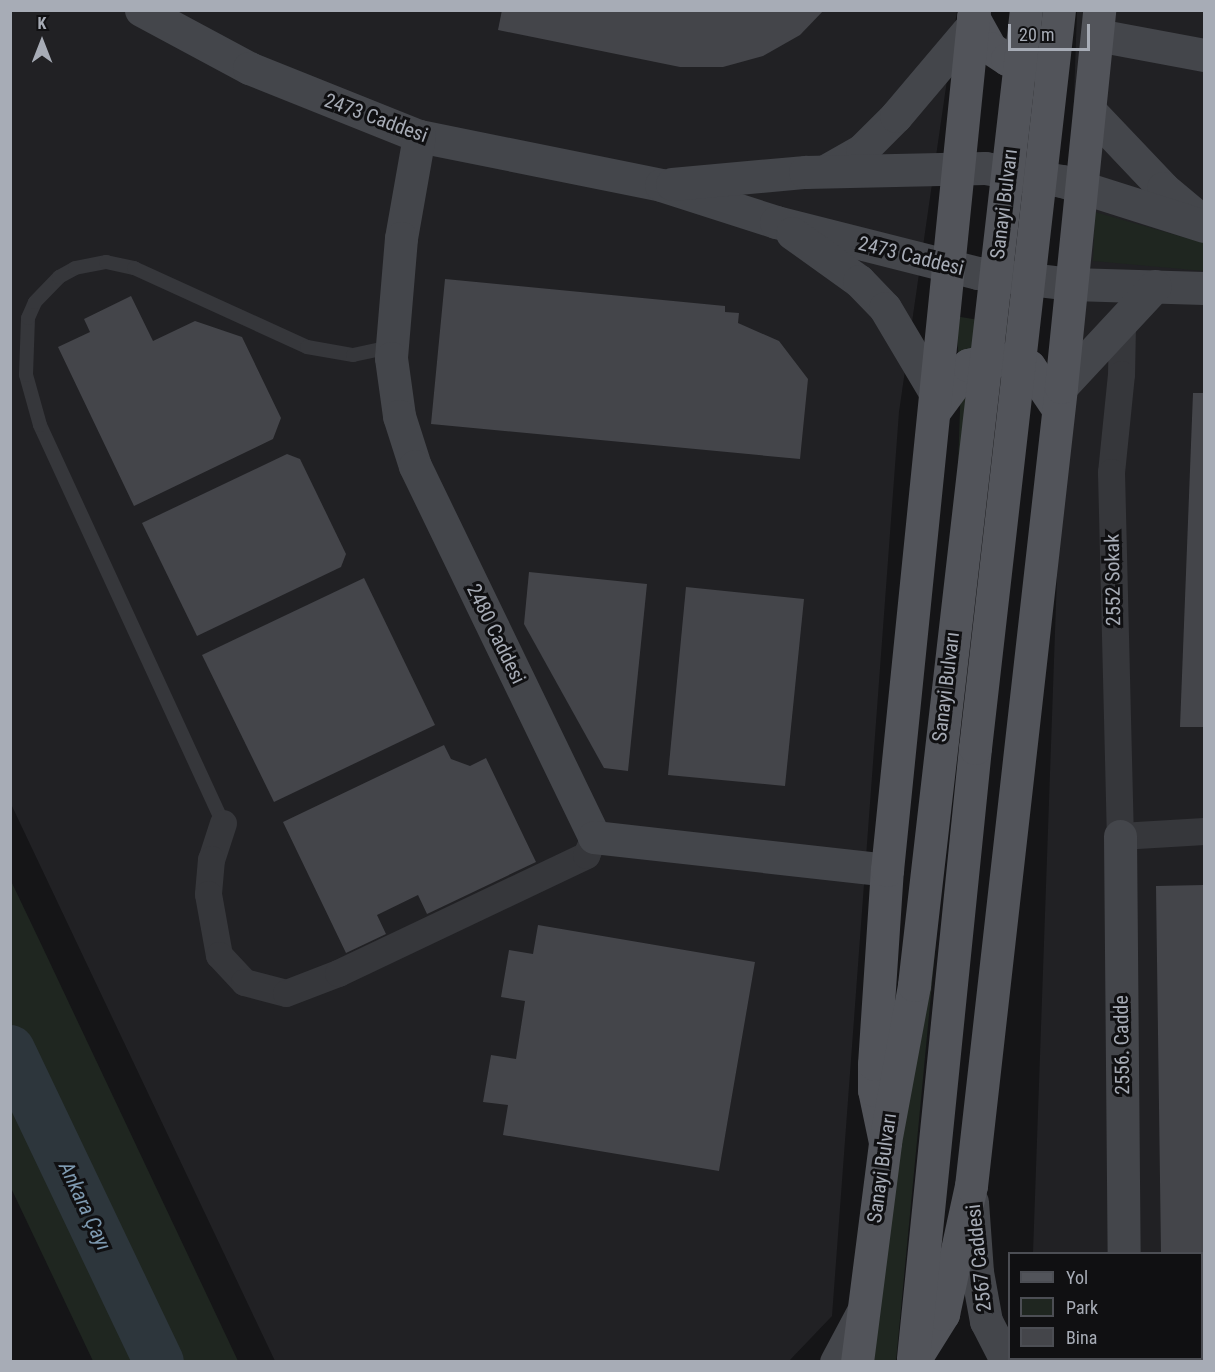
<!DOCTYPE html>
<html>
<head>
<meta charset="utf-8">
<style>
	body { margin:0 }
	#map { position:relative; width:1215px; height:1372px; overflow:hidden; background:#151517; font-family:"Roboto Condensed",sans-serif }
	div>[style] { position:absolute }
	.built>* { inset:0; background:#212124 }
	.green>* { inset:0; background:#1f2620 }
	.river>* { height:50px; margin:-25px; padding:0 25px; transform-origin:25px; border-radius:25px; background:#2d363c }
	.building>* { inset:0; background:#44454a }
	.lane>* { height:14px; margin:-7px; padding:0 7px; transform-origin:7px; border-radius:7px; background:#36373b }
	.street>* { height:27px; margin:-13.5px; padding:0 13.5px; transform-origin:13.5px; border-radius:13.5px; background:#36373b }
	.secondary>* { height:33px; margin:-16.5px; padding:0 16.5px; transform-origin:16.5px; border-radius:16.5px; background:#44464b }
	.primary>* { height:33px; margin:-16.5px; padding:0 16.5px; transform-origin:16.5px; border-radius:16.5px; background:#52545a }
	.primary-bridge>* { height:33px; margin:-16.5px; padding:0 16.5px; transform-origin:16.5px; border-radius:16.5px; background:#52545a }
	span { translate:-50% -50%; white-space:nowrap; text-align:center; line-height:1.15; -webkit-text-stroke:6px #101012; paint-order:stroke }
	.street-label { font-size:20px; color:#a7acb6 }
	.water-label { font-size:21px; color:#7e9ab1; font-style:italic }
	.frame { position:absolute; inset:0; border:12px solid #a7acb6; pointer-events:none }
	.legend { position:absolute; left:1008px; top:1252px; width:195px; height:108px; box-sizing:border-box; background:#101012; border:2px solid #4c4e54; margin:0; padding:8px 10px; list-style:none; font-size:18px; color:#a7acb6 }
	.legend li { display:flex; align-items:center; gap:12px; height:30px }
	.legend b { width:30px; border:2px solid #4c4e54 }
	.north { position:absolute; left:12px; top:12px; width:60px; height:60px; -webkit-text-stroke:4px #101012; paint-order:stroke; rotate:0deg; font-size:16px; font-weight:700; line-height:24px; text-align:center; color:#a7acb6 }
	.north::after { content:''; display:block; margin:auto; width:21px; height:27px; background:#a7acb6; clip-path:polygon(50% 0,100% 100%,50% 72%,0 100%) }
	.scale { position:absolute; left:1008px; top:24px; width:82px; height:27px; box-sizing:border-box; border:3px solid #a7acb6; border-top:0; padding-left:8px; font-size:18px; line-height:21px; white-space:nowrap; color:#a7acb6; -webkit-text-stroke:4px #101012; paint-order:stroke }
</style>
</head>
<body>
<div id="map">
	<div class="built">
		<i style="clip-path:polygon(11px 11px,957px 11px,899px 412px,832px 1316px,789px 1361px,275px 1361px,11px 804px)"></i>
		<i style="clip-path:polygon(1077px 11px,1204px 11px,1204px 1361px,1026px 1362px,1202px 1358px,1202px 1254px,1033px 1253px)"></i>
	</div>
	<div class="green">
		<i style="clip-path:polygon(1095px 212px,1204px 243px,1204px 271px,1093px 261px)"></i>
		<i style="clip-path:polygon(955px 316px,1008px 325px,999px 360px,942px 879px,896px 1361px,874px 1362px,957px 494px,961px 382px)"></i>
		<i style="clip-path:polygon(11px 881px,42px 946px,238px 1361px,93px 1361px,11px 1188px)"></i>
	</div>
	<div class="river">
		<i style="left:10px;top:1050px;width:346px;rotate:64.5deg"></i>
	</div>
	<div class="building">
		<i style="clip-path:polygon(502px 10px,824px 10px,800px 35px,763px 56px,723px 67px,680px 67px,498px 30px)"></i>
		<i style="clip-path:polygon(445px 279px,725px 306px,725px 312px,739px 313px,738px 323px,779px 341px,808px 379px,800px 459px,431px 424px)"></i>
		<i style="clip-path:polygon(131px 296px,153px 341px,195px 321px,242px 337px,281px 418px,273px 439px,134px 506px,58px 347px,90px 332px,84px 319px)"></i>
		<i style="clip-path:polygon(1193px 393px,1204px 393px,1204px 727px,1180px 727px)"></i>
		<i style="clip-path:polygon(287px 454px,300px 459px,346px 554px,341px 567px,197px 636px,142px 523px)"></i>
		<i style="clip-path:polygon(529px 572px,647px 584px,628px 771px,604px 768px,524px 624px)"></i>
		<i style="clip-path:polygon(364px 578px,435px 725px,274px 802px,202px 655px)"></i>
		<i style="clip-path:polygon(686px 587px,804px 599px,785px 786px,668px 775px)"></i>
		<i style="clip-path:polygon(444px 745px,451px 759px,470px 766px,486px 758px,536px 862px,427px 914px,418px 895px,377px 915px,386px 934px,346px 953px,283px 822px)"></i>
		<i style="clip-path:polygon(1204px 885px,1204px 1362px,1162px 1362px,1202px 1358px,1202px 1254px,1161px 1254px,1156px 886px)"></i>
		<i style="clip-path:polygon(538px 925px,755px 962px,719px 1171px,503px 1135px,508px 1105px,483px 1102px,491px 1055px,516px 1059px,525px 1001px,501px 997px,509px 950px,533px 954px)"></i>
	</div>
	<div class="lane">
		<i style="left:223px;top:823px;width:438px;rotate:-114.7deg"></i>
		<i style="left:40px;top:425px;width:52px;rotate:-105.6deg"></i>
		<i style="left:26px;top:375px;width:57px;rotate:-88deg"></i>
		<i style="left:28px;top:318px;width:17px;rotate:-66deg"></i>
		<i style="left:35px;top:302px;width:35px;rotate:-46deg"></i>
		<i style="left:59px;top:277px;width:18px;rotate:-29deg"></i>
		<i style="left:75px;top:268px;width:32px;rotate:-11deg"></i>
		<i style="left:106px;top:262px;width:29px;rotate:12deg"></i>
		<i style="left:134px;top:268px;width:190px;rotate:24.5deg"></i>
		<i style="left:307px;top:347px;width:47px;rotate:9.9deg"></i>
		<i style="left:353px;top:355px;width:40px;rotate:-12deg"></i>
	</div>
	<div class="street">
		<i style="left:1122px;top:324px;width:50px;rotate:91.1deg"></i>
		<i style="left:1121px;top:374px;width:99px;rotate:95.8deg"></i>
		<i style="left:1111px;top:472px;width:364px;rotate:88.6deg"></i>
		<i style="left:1120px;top:836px;width:84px;rotate:-3.4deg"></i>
		<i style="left:223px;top:823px;width:38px;rotate:108deg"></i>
		<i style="left:211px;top:859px;width:35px;rotate:95deg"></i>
		<i style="left:208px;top:894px;width:62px;rotate:79.8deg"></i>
		<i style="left:219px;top:955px;width:37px;rotate:47deg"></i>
		<i style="left:244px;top:982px;width:43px;rotate:14.7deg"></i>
		<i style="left:286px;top:993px;width:56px;rotate:-21deg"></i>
		<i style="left:338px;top:973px;width:275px;rotate:-25.4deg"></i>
		<i style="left:586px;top:855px;width:20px;rotate:-66deg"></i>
	</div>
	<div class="secondary">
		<i style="left:141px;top:10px;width:123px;rotate:28.2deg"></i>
		<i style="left:249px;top:68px;width:183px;rotate:21.8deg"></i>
		<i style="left:419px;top:136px;width:247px;rotate:11.4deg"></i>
		<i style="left:661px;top:185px;width:121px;rotate:17.8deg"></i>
		<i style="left:776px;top:222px;width:208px;rotate:14.2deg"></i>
		<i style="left:978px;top:273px;width:95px;rotate:6.7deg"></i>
		<i style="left:1072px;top:284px;width:132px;rotate:1.7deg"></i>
		<i style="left:1097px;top:35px;width:109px;rotate:10.6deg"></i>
		<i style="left:1091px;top:112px;width:105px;rotate:46.5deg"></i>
		<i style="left:1163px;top:188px;width:50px;rotate:40.1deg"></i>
		<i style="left:419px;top:136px;width:104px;rotate:100deg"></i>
		<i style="left:401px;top:238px;width:120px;rotate:94.8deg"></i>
		<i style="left:391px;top:358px;width:59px;rotate:82.1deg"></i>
		<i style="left:399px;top:416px;width:52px;rotate:72.3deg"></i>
		<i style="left:415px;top:466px;width:412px;rotate:64.2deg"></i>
		<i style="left:594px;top:837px;width:295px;rotate:6.4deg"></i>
		<i style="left:825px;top:171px;width:43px;rotate:-29.6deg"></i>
		<i style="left:862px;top:150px;width:48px;rotate:-45deg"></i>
		<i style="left:896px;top:116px;width:118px;rotate:-49.8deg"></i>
		<i style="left:672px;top:184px;width:134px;rotate:-5.2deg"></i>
		<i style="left:805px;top:172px;width:180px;rotate:-1.3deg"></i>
		<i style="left:985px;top:168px;width:78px;rotate:9.6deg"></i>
		<i style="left:1062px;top:181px;width:149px;rotate:17.6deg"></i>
		<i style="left:792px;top:233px;width:82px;rotate:35.6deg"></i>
		<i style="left:859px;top:281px;width:37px;rotate:46deg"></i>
		<i style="left:885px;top:308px;width:100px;rotate:59.3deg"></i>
		<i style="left:1061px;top:387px;width:138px;rotate:-47.1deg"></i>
		<i style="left:1120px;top:836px;width:418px;rotate:89.5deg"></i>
		<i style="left:972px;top:1202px;width:70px;rotate:85.9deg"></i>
		<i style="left:977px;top:1272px;width:50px;rotate:79.6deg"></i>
		<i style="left:986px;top:1321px;width:46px;rotate:62.9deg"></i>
		<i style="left:1125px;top:1358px;width:4px;rotate:90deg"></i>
		<i style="left:836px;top:1362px;width:55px;rotate:-62deg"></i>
	</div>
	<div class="primary">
		<i style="left:973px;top:17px;width:35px;rotate:61deg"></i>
		<i style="left:990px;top:48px;width:20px;rotate:33deg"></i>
		<i style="left:1007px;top:59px;width:40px;rotate:8.5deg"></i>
		<i style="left:935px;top:410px;width:56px;rotate:-53.7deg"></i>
		<i style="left:968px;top:365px;width:29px;rotate:-14deg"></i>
		<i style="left:996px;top:358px;width:34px;rotate:14deg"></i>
		<i style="left:1029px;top:366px;width:52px;rotate:56deg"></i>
		<i style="left:857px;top:1362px;width:222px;rotate:-82.7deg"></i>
		<i style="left:885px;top:1142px;width:53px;rotate:-101.9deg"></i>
		<i style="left:874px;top:1090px;width:26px;rotate:-90deg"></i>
		<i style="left:874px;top:1064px;width:194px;rotate:-86.2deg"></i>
		<i style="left:887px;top:870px;width:864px;rotate:-84.22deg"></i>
		<i style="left:913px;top:1362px;width:57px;rotate:-58deg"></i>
		<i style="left:943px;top:1314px;width:131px;rotate:-77.7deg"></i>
		<i style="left:971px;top:1186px;width:804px;rotate:-83.57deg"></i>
		<i style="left:1061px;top:387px;width:379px;rotate:-84.2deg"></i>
	</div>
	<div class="primary-bridge">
		<i style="left:885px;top:1142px;width:160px;rotate:-79.5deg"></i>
		<i style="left:914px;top:985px;width:981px;rotate:-83.45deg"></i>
		<i style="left:913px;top:1358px;width:613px;rotate:-84.2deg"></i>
		<i style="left:975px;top:748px;width:743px;rotate:-83.51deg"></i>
	</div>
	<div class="street-label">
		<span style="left:376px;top:118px;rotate:20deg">2473 Caddesi</span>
		<span style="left:1004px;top:204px;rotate:-83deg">Sanayi Bulvarı</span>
		<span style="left:911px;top:256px;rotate:14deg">2473 Caddesi</span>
		<span style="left:1113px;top:580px;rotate:-91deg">2552 Sokak</span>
		<span style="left:496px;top:634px;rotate:64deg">2480 Caddesi</span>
		<span style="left:946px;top:687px;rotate:-83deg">Sanayi Bulvarı</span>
		<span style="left:1122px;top:1045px;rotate:-91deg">2556. Cadde</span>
		<span style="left:882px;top:1168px;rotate:-82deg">Sanayi Bulvarı</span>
		<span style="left:979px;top:1258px;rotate:-96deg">2567 Caddesi</span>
	</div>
	<div class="water-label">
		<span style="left:85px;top:1206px;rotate:65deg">Ankara Çayı</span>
	</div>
	<div class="frame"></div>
	<ul class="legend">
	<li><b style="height:8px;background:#52545a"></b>Yol</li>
	<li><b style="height:16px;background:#1f2620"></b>Park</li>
	<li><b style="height:16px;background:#44454a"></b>Bina</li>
	</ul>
	<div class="north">K</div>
	<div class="scale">20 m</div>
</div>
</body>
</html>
